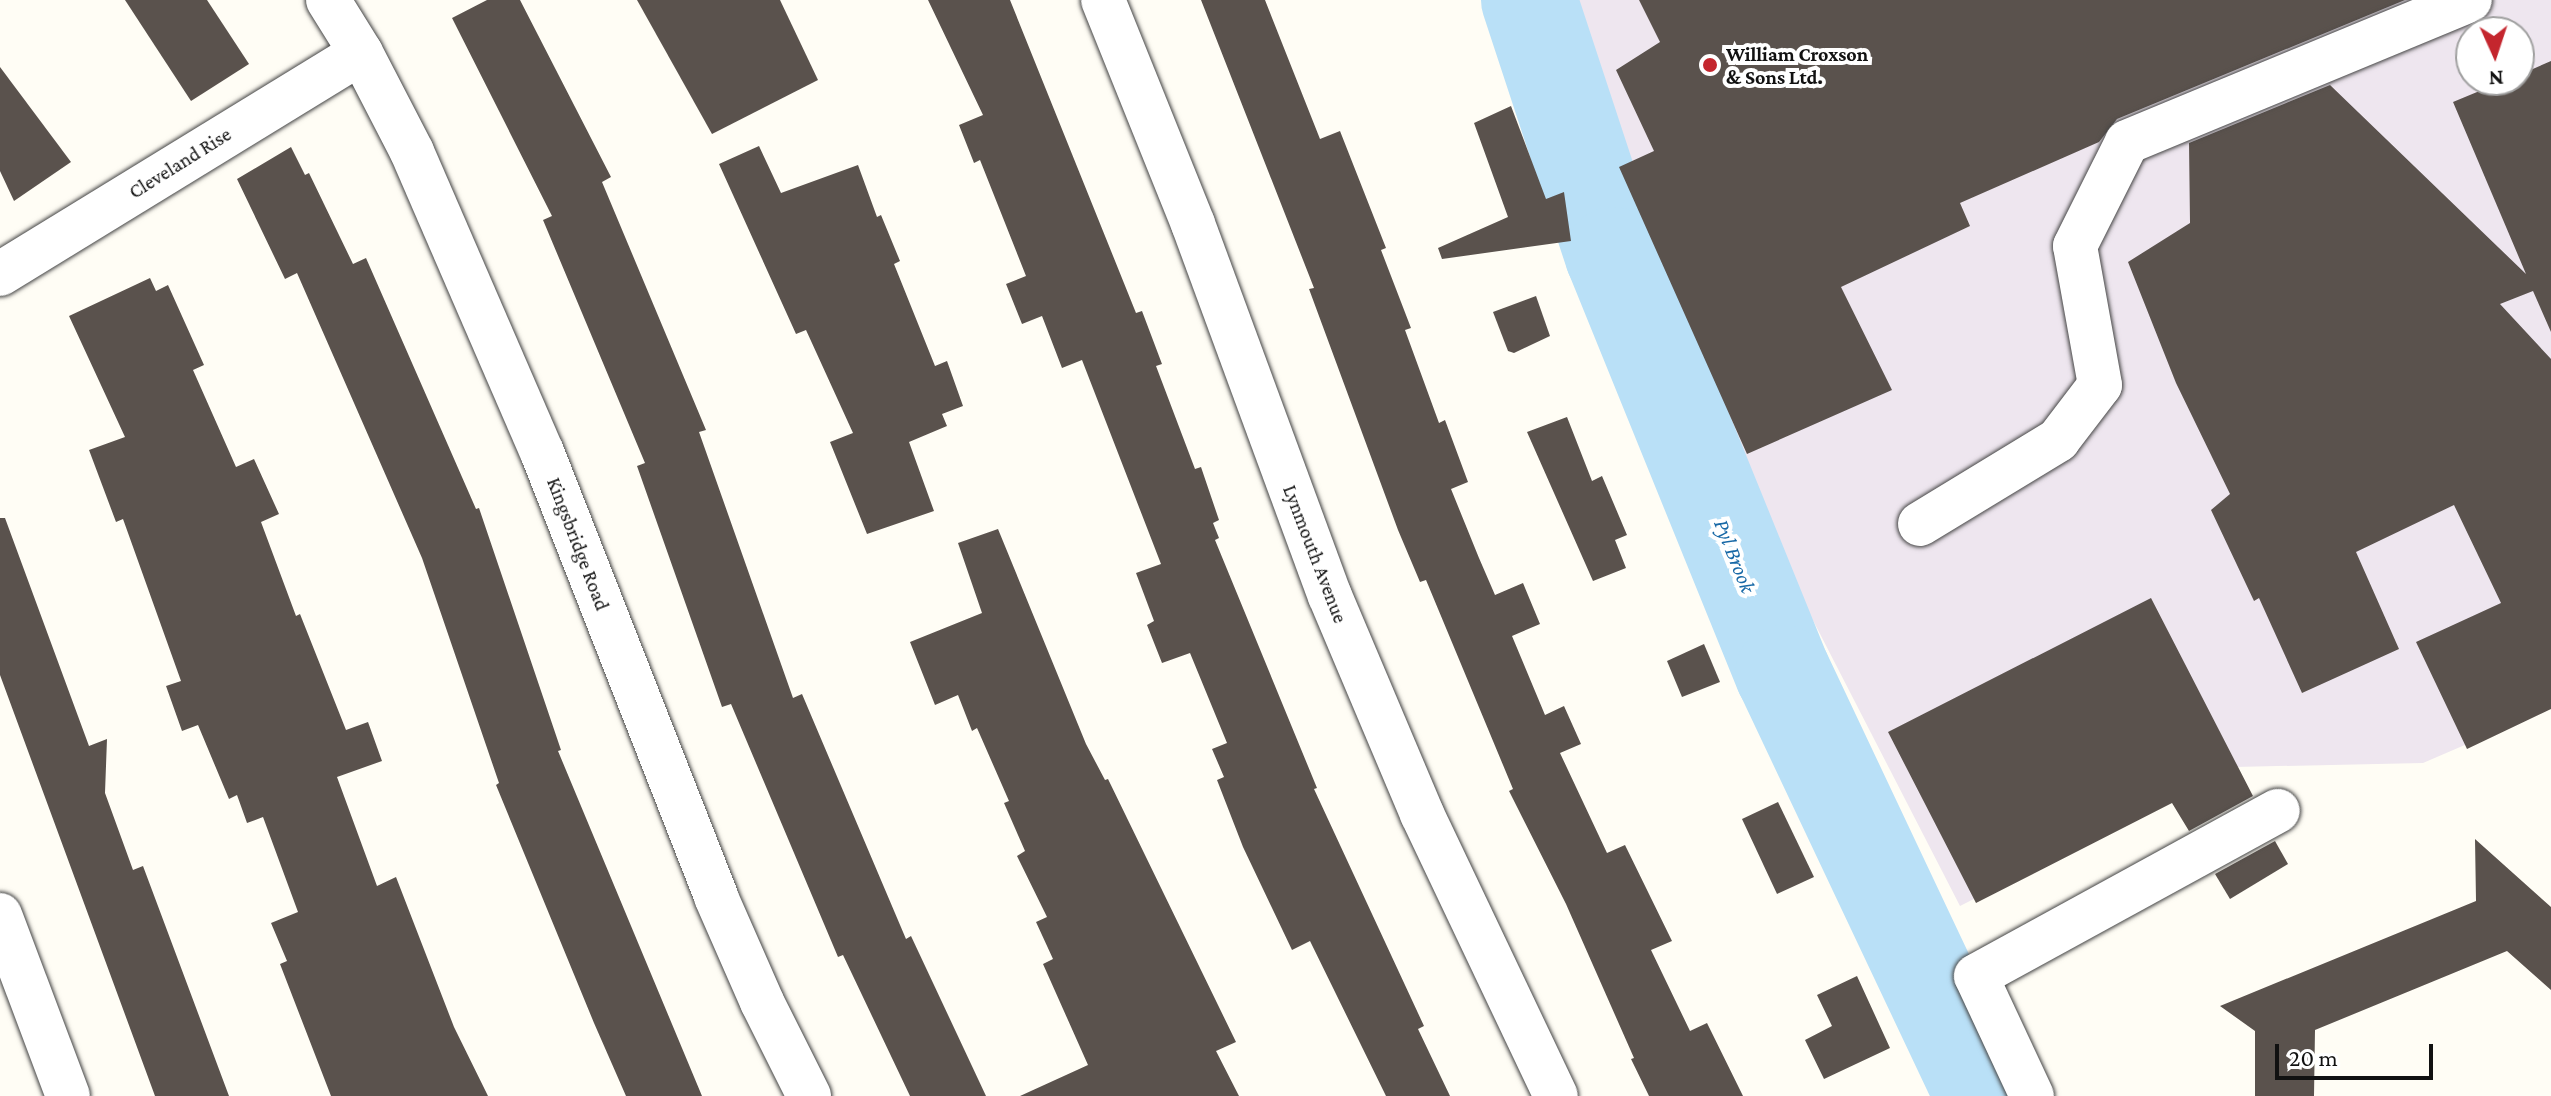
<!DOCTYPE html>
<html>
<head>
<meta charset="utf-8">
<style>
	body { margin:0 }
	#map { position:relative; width:2551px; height:1096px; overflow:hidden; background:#fffdf5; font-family:"Crimson Pro",serif }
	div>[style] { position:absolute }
	.industrial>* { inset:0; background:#eee6ef }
	.river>* { height:96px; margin:-48px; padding:0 48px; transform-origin:48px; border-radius:48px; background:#b9e0f7 }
	.building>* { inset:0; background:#5a524d }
	.roads { filter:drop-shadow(0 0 2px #444) drop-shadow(0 0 2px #444) }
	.minor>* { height:44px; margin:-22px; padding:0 22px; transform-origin:22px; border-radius:22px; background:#fff }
	.dots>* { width:22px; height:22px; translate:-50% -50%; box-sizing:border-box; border:4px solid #fff; border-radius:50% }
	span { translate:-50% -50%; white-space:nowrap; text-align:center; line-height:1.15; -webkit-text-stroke:8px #fff; paint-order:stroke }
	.poi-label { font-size:20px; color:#111; font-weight:700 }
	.left { translate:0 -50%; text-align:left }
	.street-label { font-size:20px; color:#111 }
	.water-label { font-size:22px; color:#1768a6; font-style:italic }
	.north { position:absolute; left:2455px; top:16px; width:80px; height:80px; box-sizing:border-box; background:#fff; border:2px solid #a0a0a0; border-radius:50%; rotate:177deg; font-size:22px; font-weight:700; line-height:32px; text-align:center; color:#111 }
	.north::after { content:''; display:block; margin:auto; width:28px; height:36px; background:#c4262e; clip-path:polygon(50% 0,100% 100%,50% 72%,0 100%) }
	.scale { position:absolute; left:2275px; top:1044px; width:158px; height:36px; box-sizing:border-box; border:4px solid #111; border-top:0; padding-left:10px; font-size:24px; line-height:28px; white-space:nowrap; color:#111; -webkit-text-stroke:6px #fff; paint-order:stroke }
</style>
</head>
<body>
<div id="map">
	<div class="industrial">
		<i style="clip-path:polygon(evenodd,1566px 0,2551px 0,2551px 708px,2423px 763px,2235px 767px,1960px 906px,1621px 247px,1566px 0,2471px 32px,2519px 32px,2519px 80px,2471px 80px,2471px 32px)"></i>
	</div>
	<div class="river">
		<i style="left:1529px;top:0;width:268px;rotate:71.8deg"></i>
		<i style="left:1613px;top:255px;width:451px;rotate:67.9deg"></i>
		<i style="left:1783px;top:673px;width:468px;rotate:64.7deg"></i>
	</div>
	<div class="building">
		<i style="clip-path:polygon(125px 0,207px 0,249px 64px,191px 101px)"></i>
		<i style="clip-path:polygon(487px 0,520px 0,611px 177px,602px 182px,706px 430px,699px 432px,793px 698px,802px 694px,906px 939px,911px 936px,986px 1096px,910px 1096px,843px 955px,838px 957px,731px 704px,722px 707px,637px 466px,645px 463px,543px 220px,552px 216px,452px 18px)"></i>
		<i style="clip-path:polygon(637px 0,780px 0,818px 80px,712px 134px)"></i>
		<i style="clip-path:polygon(928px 0,1010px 0,1136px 313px,1142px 311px,1162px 364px,1156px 366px,1195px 469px,1201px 467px,1219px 520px,1213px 523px,1219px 538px,1215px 540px,1317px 788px,1314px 789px,1424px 1026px,1418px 1029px,1450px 1096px,1386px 1096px,1310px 941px,1292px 950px,1243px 847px,1217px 780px,1224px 777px,1212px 749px,1227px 743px,1190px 653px,1162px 663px,1147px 625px,1154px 621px,1136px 573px,1161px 564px,1082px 360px,1062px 368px,1042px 316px,1022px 324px,1006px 284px,1026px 276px,980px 160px,974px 163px,959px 125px,983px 115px)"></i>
		<i style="clip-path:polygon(1201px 0,1265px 0,1320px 139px,1340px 131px,1386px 248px,1381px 250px,1411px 328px,1405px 330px,1439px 423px,1445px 420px,1468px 482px,1451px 489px,1479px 558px,1495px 595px,1523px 583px,1540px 624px,1512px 636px,1545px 715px,1564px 706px,1581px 744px,1560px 753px,1607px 853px,1625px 845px,1672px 941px,1651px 950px,1690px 1031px,1707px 1023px,1743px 1096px,1649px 1096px,1631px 1059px,1634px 1058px,1566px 904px,1509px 791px,1513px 789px,1426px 580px,1420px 582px,1398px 530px,1309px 289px,1314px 288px)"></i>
		<i style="clip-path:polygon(1639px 0,2405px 0,2117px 119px,2099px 142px,1960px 203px,1970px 226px,1841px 287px,1892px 390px,1747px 454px,1619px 167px,1654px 151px,1616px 70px,1660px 42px)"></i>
		<i style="clip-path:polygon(2551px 61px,2551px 332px,2533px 291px,2500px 304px,2551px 359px,2551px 709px,2467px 749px,2416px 642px,2501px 603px,2454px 505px,2356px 552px,2399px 649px,2302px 693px,2259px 598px,2254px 601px,2211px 510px,2230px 494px,2176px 383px,2128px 262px,2190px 223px,2189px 143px,2330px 85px,2526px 274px,2453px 102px,2506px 80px,2519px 80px,2519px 75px)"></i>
		<i style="clip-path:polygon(0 67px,71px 162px,14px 201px,0 171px)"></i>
		<i style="clip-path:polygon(1511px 106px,1546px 199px,1564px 192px,1571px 241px,1442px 259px,1438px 248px,1508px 217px,1474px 123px)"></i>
		<i style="clip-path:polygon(759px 146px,781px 193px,858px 165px,877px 217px,881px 215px,900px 261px,894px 264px,935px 366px,947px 361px,963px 406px,942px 414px,947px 426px,909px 442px,934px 511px,867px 534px,830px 442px,853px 433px,806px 330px,796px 334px,719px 164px)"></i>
		<i style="clip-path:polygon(291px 147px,305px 175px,309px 173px,353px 264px,366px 258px,476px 509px,479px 508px,561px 750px,558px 751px,702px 1096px,626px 1096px,594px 1023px,496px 785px,499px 783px,422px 558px,297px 273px,285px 279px,237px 179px)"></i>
		<i style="clip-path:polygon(150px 278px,156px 291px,168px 285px,204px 365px,193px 370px,236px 467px,254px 459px,279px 514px,261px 522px,296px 616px,300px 614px,346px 730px,368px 722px,382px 761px,337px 777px,377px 886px,396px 877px,454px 1027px,488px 1096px,331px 1096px,280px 964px,287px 961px,271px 923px,298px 912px,263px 817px,247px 823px,237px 795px,229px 799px,198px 725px,182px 731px,166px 686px,181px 681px,123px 519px,116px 522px,89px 450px,125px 437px,69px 316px)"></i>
		<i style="clip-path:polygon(1536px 296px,1550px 336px,1514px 353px,1508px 351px,1493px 312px)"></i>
		<i style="clip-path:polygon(1567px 417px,1592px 481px,1602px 476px,1627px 535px,1615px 540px,1626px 568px,1593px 581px,1527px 432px)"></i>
		<i style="clip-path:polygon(0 518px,5px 518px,89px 746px,107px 739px,105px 793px,133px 870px,143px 866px,229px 1096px,155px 1096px,0 675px)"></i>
		<i style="clip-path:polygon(998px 529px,1086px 744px,1105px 780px,1108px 779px,1236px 1042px,1216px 1051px,1239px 1096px,1020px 1096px,1088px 1065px,1043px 964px,1053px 959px,1036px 922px,1047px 917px,1017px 856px,1025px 851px,1004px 803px,1009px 801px,977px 728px,972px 731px,958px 695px,935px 705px,910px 642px,982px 613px,958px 543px)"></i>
		<i style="clip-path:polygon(2151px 598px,2253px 796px,2189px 831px,2172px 803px,1976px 903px,1888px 732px)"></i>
		<i style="clip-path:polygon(1704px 644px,1720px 682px,1682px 697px,1667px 661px)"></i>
		<i style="clip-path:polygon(1778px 802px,1814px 877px,1777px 894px,1742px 819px)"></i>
		<i style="clip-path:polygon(2475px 839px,2551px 907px,2551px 990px,2507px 951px,2315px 1030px,2314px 1096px,2255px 1096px,2255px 1031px,2220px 1006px,2476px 901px)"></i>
		<i style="clip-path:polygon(2275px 841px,2288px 864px,2230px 899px,2215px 874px)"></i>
		<i style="clip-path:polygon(1857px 976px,1890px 1048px,1824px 1079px,1805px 1040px,1832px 1026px,1817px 995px)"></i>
	</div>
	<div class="roads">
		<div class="minor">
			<i style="left:328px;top:0;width:62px;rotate:58.1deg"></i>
			<i style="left:361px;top:53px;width:111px;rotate:62.7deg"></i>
			<i style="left:412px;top:152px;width:327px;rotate:66.6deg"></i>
			<i style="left:542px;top:452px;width:478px;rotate:68.6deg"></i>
			<i style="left:716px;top:897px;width:115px;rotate:66.3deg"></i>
			<i style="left:762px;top:1002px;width:105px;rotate:63.4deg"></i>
			<i style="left:1103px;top:0;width:241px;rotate:68.1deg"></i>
			<i style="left:1193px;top:224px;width:396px;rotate:69.8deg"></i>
			<i style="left:1330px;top:596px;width:237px;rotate:67.1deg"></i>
			<i style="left:1422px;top:814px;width:312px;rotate:64.6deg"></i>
			<i style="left:0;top:274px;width:423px;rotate:-31.5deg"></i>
			<i style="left:1920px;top:524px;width:162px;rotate:-31.3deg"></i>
			<i style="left:2058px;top:440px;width:69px;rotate:-52.6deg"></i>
			<i style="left:2100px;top:385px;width:141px;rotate:-100.2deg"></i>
			<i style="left:2075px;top:246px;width:116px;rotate:-63.4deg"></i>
			<i style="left:2127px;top:142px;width:371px;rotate:-22.5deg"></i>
			<i style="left:0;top:915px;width:193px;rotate:69.4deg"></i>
			<i style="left:2032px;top:1096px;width:132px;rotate:-115deg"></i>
			<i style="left:1976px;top:976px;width:344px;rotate:-28.7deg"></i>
		</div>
	</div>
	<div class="dots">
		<i style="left:1710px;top:65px;background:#c4262e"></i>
	</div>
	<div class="poi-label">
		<span class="left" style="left:1726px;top:66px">William Croxson<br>&amp; Sons Ltd.</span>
	</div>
	<div class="street-label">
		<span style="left:180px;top:163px;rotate:-32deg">Cleveland Rise</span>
		<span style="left:578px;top:544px;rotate:69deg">Kingsbridge Road</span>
		<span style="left:1315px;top:554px;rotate:69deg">Lynmouth Avenue</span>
	</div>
	<div class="water-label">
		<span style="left:1735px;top:556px;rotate:68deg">Pyl Brook</span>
	</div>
	<div class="north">N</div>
	<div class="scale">20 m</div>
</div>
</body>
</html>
